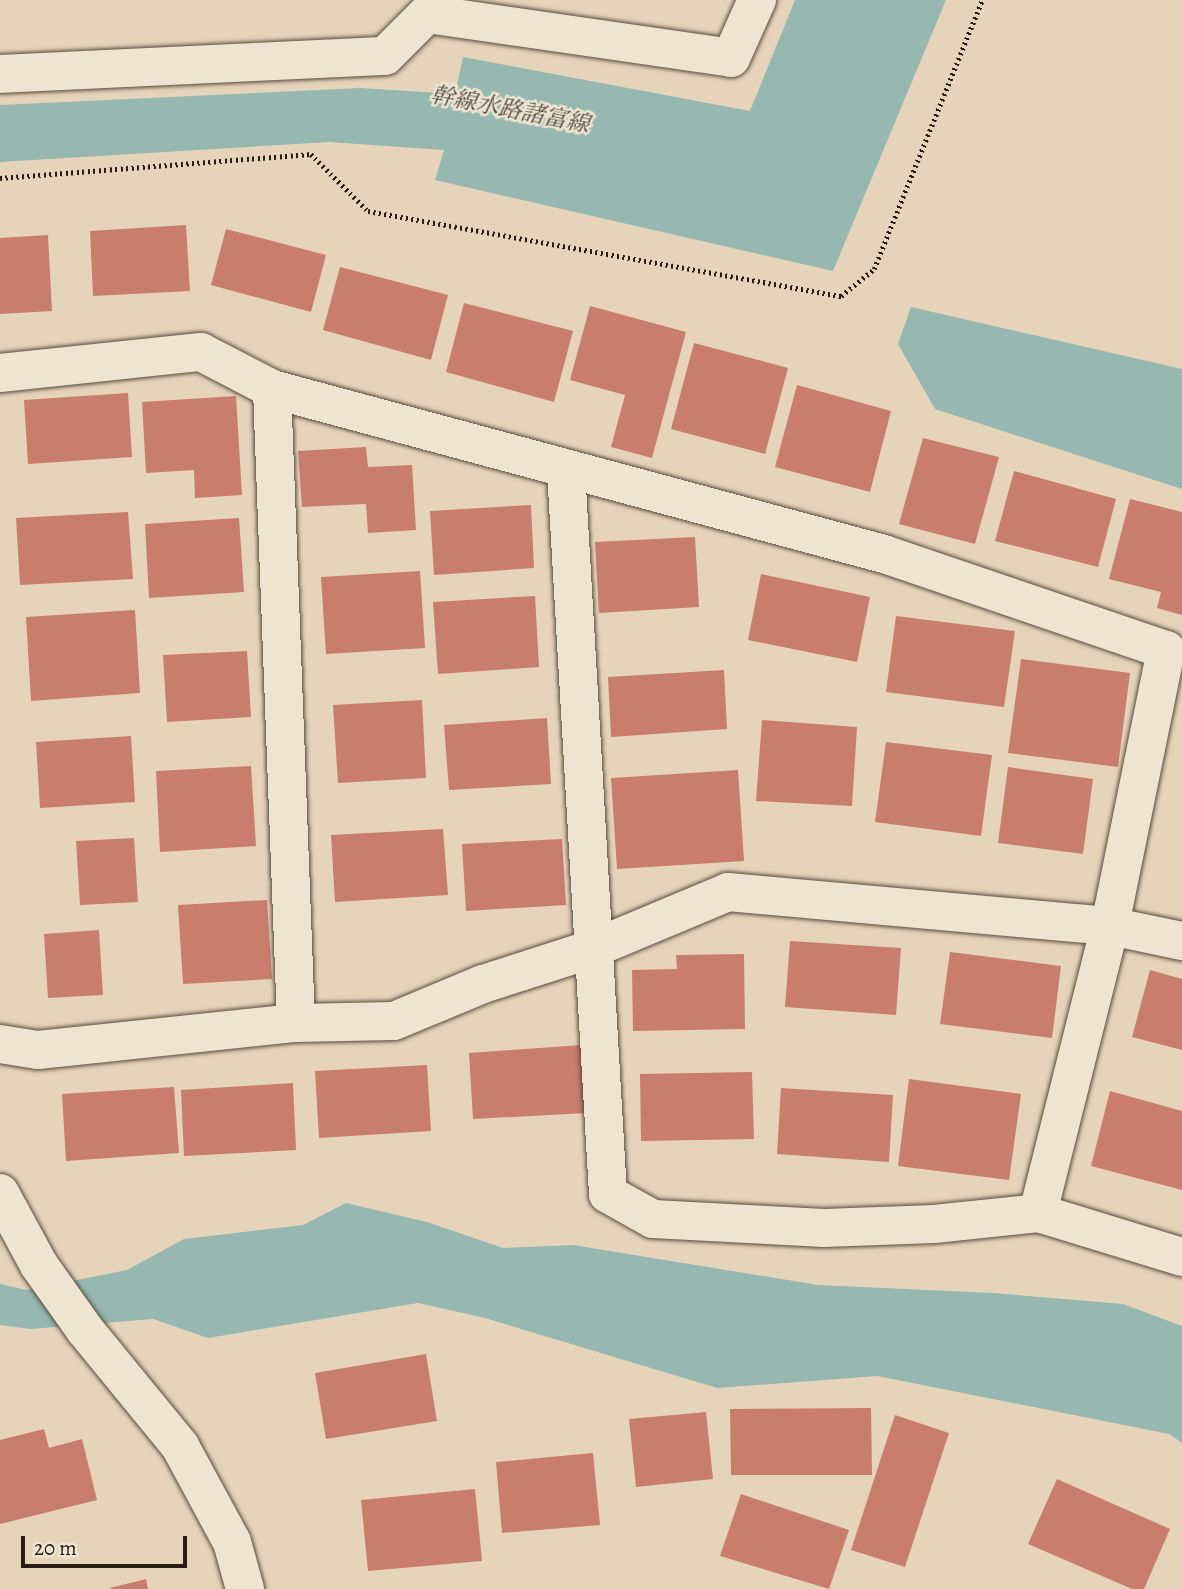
<!DOCTYPE html>
<html>
<head>
<meta charset="utf-8">
<style>
	body { margin:0 }
	#map { position:relative; width:1182px; height:1589px; overflow:hidden; background:#e6d4ba; font-family:Alegreya,"Noto Serif JP",serif }
	div>[style] { position:absolute }
	.water>* { inset:0; background:#96b8b0 }
	.building>* { inset:0; background:#c97d6e }
	.path>* { height:4.5px; margin-top:-2.25px; transform-origin:0; background:repeating-linear-gradient(90deg,#281d13 0 2px,transparent 0 5.5px) }
	.roads { filter:drop-shadow(0 0 2px #584b3d) drop-shadow(0 0 2px #584b3d) }
	.minor>* { height:38px; margin:-19px; padding:0 19px; transform-origin:19px; border-radius:19px; background:#efe3d2 }
	.tertiary>* { height:38px; margin:-19px; padding:0 19px; transform-origin:19px; border-radius:19px; background:#efe3d2 }
	span { translate:-50% -50%; white-space:nowrap; text-align:center; line-height:1.15; -webkit-text-stroke:5px #efe3d2; paint-order:stroke }
	.water-label { font-size:23px; color:#494c42; font-style:italic }
	.scale { position:absolute; left:21px; top:1536px; width:166px; height:32px; box-sizing:border-box; border:4px solid #281d13; border-top:0; padding-left:9px; font-size:21px; line-height:24px; white-space:nowrap; color:#281d13; -webkit-text-stroke:5px #efe3d2; paint-order:stroke }
</style>
</head>
<body>
<div id="map">
	<div class="water">
		<i style="clip-path:polygon(795px 0,946px 0,833px 271px,435px 180px,444px 150px,329px 142px,0 162px,0 105px,360px 88px,455px 94px,463px 57px,750px 111px)"></i>
		<i style="clip-path:polygon(911px 307px,1182px 369px,1182px 489px,935px 409px,898px 344px)"></i>
		<i style="clip-path:polygon(346px 1203px,427px 1222px,503px 1248px,573px 1245px,818px 1285px,993px 1293px,1123px 1304px,1182px 1326px,1182px 1443px,1169px 1434px,877px 1376px,717px 1388px,485px 1318px,418px 1303px,208px 1338px,153px 1319px,31px 1329px,0 1325px,0 1284px,27px 1290px,127px 1270px,184px 1239px,303px 1225px)"></i>
	</div>
	<div class="building">
		<i style="clip-path:polygon(186px 225px,190px 291px,93px 296px,90px 231px)"></i>
		<i style="clip-path:polygon(226px 229px,326px 255px,311px 312px,211px 285px)"></i>
		<i style="clip-path:polygon(48px 235px,52px 311px,0 314px,0 238px)"></i>
		<i style="clip-path:polygon(340px 267px,448px 295px,431px 360px,323px 330px)"></i>
		<i style="clip-path:polygon(464px 303px,573px 331px,554px 402px,446px 372px)"></i>
		<i style="clip-path:polygon(590px 306px,686px 332px,652px 458px,611px 447px,625px 395px,570px 380px)"></i>
		<i style="clip-path:polygon(694px 343px,788px 368px,765px 454px,671px 429px)"></i>
		<i style="clip-path:polygon(797px 385px,891px 411px,870px 492px,775px 467px)"></i>
		<i style="clip-path:polygon(128px 393px,132px 457px,28px 464px,24px 400px)"></i>
		<i style="clip-path:polygon(236px 396px,242px 495px,195px 498px,194px 470px,146px 473px,142px 402px)"></i>
		<i style="clip-path:polygon(923px 438px,999px 457px,975px 544px,899px 524px)"></i>
		<i style="clip-path:polygon(366px 447px,368px 467px,412px 465px,416px 530px,368px 533px,366px 504px,302px 507px,298px 451px)"></i>
		<i style="clip-path:polygon(1014px 471px,1116px 499px,1098px 567px,995px 541px)"></i>
		<i style="clip-path:polygon(1130px 499px,1182px 512px,1182px 615px,1157px 608px,1161px 592px,1109px 579px)"></i>
		<i style="clip-path:polygon(531px 505px,534px 568px,434px 575px,430px 511px)"></i>
		<i style="clip-path:polygon(128px 512px,133px 579px,20px 585px,16px 518px)"></i>
		<i style="clip-path:polygon(239px 518px,244px 592px,149px 598px,145px 524px)"></i>
		<i style="clip-path:polygon(695px 537px,699px 607px,599px 613px,595px 542px)"></i>
		<i style="clip-path:polygon(420px 571px,425px 648px,326px 654px,321px 577px)"></i>
		<i style="clip-path:polygon(761px 574px,870px 597px,857px 662px,748px 640px)"></i>
		<i style="clip-path:polygon(535px 596px,539px 667px,438px 674px,433px 602px)"></i>
		<i style="clip-path:polygon(135px 610px,140px 693px,31px 701px,26px 617px)"></i>
		<i style="clip-path:polygon(896px 616px,1015px 631px,1004px 707px,886px 692px)"></i>
		<i style="clip-path:polygon(247px 651px,251px 717px,167px 722px,163px 655px)"></i>
		<i style="clip-path:polygon(1021px 659px,1130px 673px,1118px 767px,1008px 753px)"></i>
		<i style="clip-path:polygon(724px 670px,727px 729px,611px 737px,608px 677px)"></i>
		<i style="clip-path:polygon(422px 700px,426px 778px,338px 783px,333px 705px)"></i>
		<i style="clip-path:polygon(547px 718px,551px 784px,449px 790px,444px 725px)"></i>
		<i style="clip-path:polygon(762px 720px,857px 727px,852px 806px,756px 801px)"></i>
		<i style="clip-path:polygon(131px 736px,135px 802px,40px 808px,36px 742px)"></i>
		<i style="clip-path:polygon(886px 742px,992px 755px,981px 836px,875px 822px)"></i>
		<i style="clip-path:polygon(251px 766px,256px 846px,160px 852px,156px 771px)"></i>
		<i style="clip-path:polygon(1008px 767px,1093px 779px,1083px 854px,998px 843px)"></i>
		<i style="clip-path:polygon(738px 770px,744px 861px,617px 869px,611px 778px)"></i>
		<i style="clip-path:polygon(443px 829px,448px 895px,335px 902px,331px 835px)"></i>
		<i style="clip-path:polygon(134px 838px,138px 902px,80px 905px,76px 841px)"></i>
		<i style="clip-path:polygon(562px 839px,566px 905px,466px 911px,462px 844px)"></i>
		<i style="clip-path:polygon(267px 900px,272px 979px,183px 984px,178px 905px)"></i>
		<i style="clip-path:polygon(99px 930px,103px 995px,48px 998px,44px 934px)"></i>
		<i style="clip-path:polygon(790px 941px,901px 948px,896px 1015px,785px 1007px)"></i>
		<i style="clip-path:polygon(950px 952px,1061px 966px,1052px 1038px,940px 1024px)"></i>
		<i style="clip-path:polygon(744px 954px,745px 1029px,633px 1031px,632px 970px,677px 969px,676px 955px)"></i>
		<i style="clip-path:polygon(1150px 970px,1182px 979px,1182px 1050px,1132px 1037px)"></i>
		<i style="clip-path:polygon(581px 1045px,586px 1113px,473px 1119px,469px 1053px)"></i>
		<i style="clip-path:polygon(427px 1065px,431px 1131px,319px 1138px,315px 1071px)"></i>
		<i style="clip-path:polygon(752px 1072px,754px 1139px,641px 1141px,640px 1074px)"></i>
		<i style="clip-path:polygon(909px 1079px,1021px 1094px,1009px 1180px,898px 1166px)"></i>
		<i style="clip-path:polygon(293px 1083px,296px 1150px,184px 1156px,181px 1090px)"></i>
		<i style="clip-path:polygon(174px 1087px,179px 1153px,66px 1161px,62px 1094px)"></i>
		<i style="clip-path:polygon(781px 1088px,893px 1095px,889px 1162px,777px 1154px)"></i>
		<i style="clip-path:polygon(1110px 1091px,1182px 1111px,1182px 1190px,1091px 1166px)"></i>
		<i style="clip-path:polygon(426px 1354px,437px 1421px,326px 1439px,315px 1373px)"></i>
		<i style="clip-path:polygon(871px 1408px,872px 1475px,731px 1475px,730px 1409px)"></i>
		<i style="clip-path:polygon(706px 1412px,713px 1479px,636px 1487px,629px 1419px)"></i>
		<i style="clip-path:polygon(895px 1415px,949px 1433px,905px 1567px,851px 1550px)"></i>
		<i style="clip-path:polygon(44px 1429px,49px 1448px,82px 1439px,97px 1500px,0 1524px,0 1440px)"></i>
		<i style="clip-path:polygon(593px 1453px,600px 1525px,502px 1533px,496px 1462px)"></i>
		<i style="clip-path:polygon(1057px 1479px,1170px 1529px,1144px 1589px,1132px 1589px,1028px 1544px)"></i>
		<i style="clip-path:polygon(475px 1489px,482px 1561px,368px 1571px,361px 1500px)"></i>
		<i style="clip-path:polygon(741px 1494px,849px 1530px,829px 1589px,720px 1556px)"></i>
		<i style="clip-path:polygon(146px 1579px,148px 1589px,110px 1589px,110px 1588px)"></i>
	</div>
	<div class="path">
		<i style="left:0;top:178px;width:312px;rotate:-4.4deg"></i>
		<i style="left:311px;top:154px;width:81px;rotate:45deg"></i>
		<i style="left:368px;top:211px;width:481px;rotate:10.2deg"></i>
		<i style="left:841px;top:296px;width:43px;rotate:-39.3deg"></i>
		<i style="left:874px;top:269px;width:290px;rotate:-68.1deg"></i>
	</div>
	<div class="roads">
		<div class="minor">
			<i style="left:0;top:74px;width:385px;rotate:-2.7deg"></i>
			<i style="left:385px;top:56px;width:59px;rotate:-45deg"></i>
			<i style="left:427px;top:14px;width:307px;rotate:8.2deg"></i>
			<i style="left:731px;top:58px;width:64px;rotate:-65.9deg"></i>
			<i style="left:0;top:373px;width:202px;rotate:-6deg"></i>
			<i style="left:201px;top:352px;width:80px;rotate:27.5deg"></i>
			<i style="left:272px;top:389px;width:634px;rotate:15.09deg"></i>
			<i style="left:884px;top:554px;width:298px;rotate:18.8deg"></i>
			<i style="left:1166px;top:650px;width:282px;rotate:101.5deg"></i>
			<i style="left:1110px;top:926px;width:296px;rotate:104.1deg"></i>
			<i style="left:1038px;top:1213px;width:151px;rotate:17deg"></i>
			<i style="left:272px;top:389px;width:634px;rotate:87.83deg"></i>
			<i style="left:566px;top:470px;width:725px;rotate:86.68deg"></i>
			<i style="left:608px;top:1194px;width:51px;rotate:29.1deg"></i>
			<i style="left:653px;top:1219px;width:171px;rotate:3deg"></i>
			<i style="left:824px;top:1228px;width:110px;rotate:-2.1deg"></i>
			<i style="left:934px;top:1224px;width:105px;rotate:-6deg"></i>
			<i style="left:0;top:1044px;width:38px;rotate:9deg"></i>
			<i style="left:38px;top:1050px;width:259px;rotate:-6deg"></i>
			<i style="left:296px;top:1023px;width:98px;rotate:-1.2deg"></i>
			<i style="left:394px;top:1021px;width:96px;rotate:-22.6deg"></i>
			<i style="left:483px;top:984px;width:114px;rotate:-17.8deg"></i>
			<i style="left:592px;top:949px;width:147px;rotate:-22.7deg"></i>
			<i style="left:728px;top:892px;width:384px;rotate:5.1deg"></i>
			<i style="left:1110px;top:926px;width:74px;rotate:11.8deg"></i>
		</div>
		<div class="tertiary">
			<i style="left:0;top:1193px;width:82px;rotate:61.6deg"></i>
			<i style="left:39px;top:1265px;width:80px;rotate:54.7deg"></i>
			<i style="left:85px;top:1330px;width:150px;rotate:50.7deg"></i>
			<i style="left:180px;top:1446px;width:109px;rotate:61.6deg"></i>
			<i style="left:232px;top:1542px;width:49px;rotate:74.5deg"></i>
		</div>
	</div>
	<div class="water-label">
		<span style="left:510px;top:110px;rotate:11deg">幹線水路諸富線</span>
	</div>
	<div class="scale">20 m</div>
</div>
</body>
</html>
